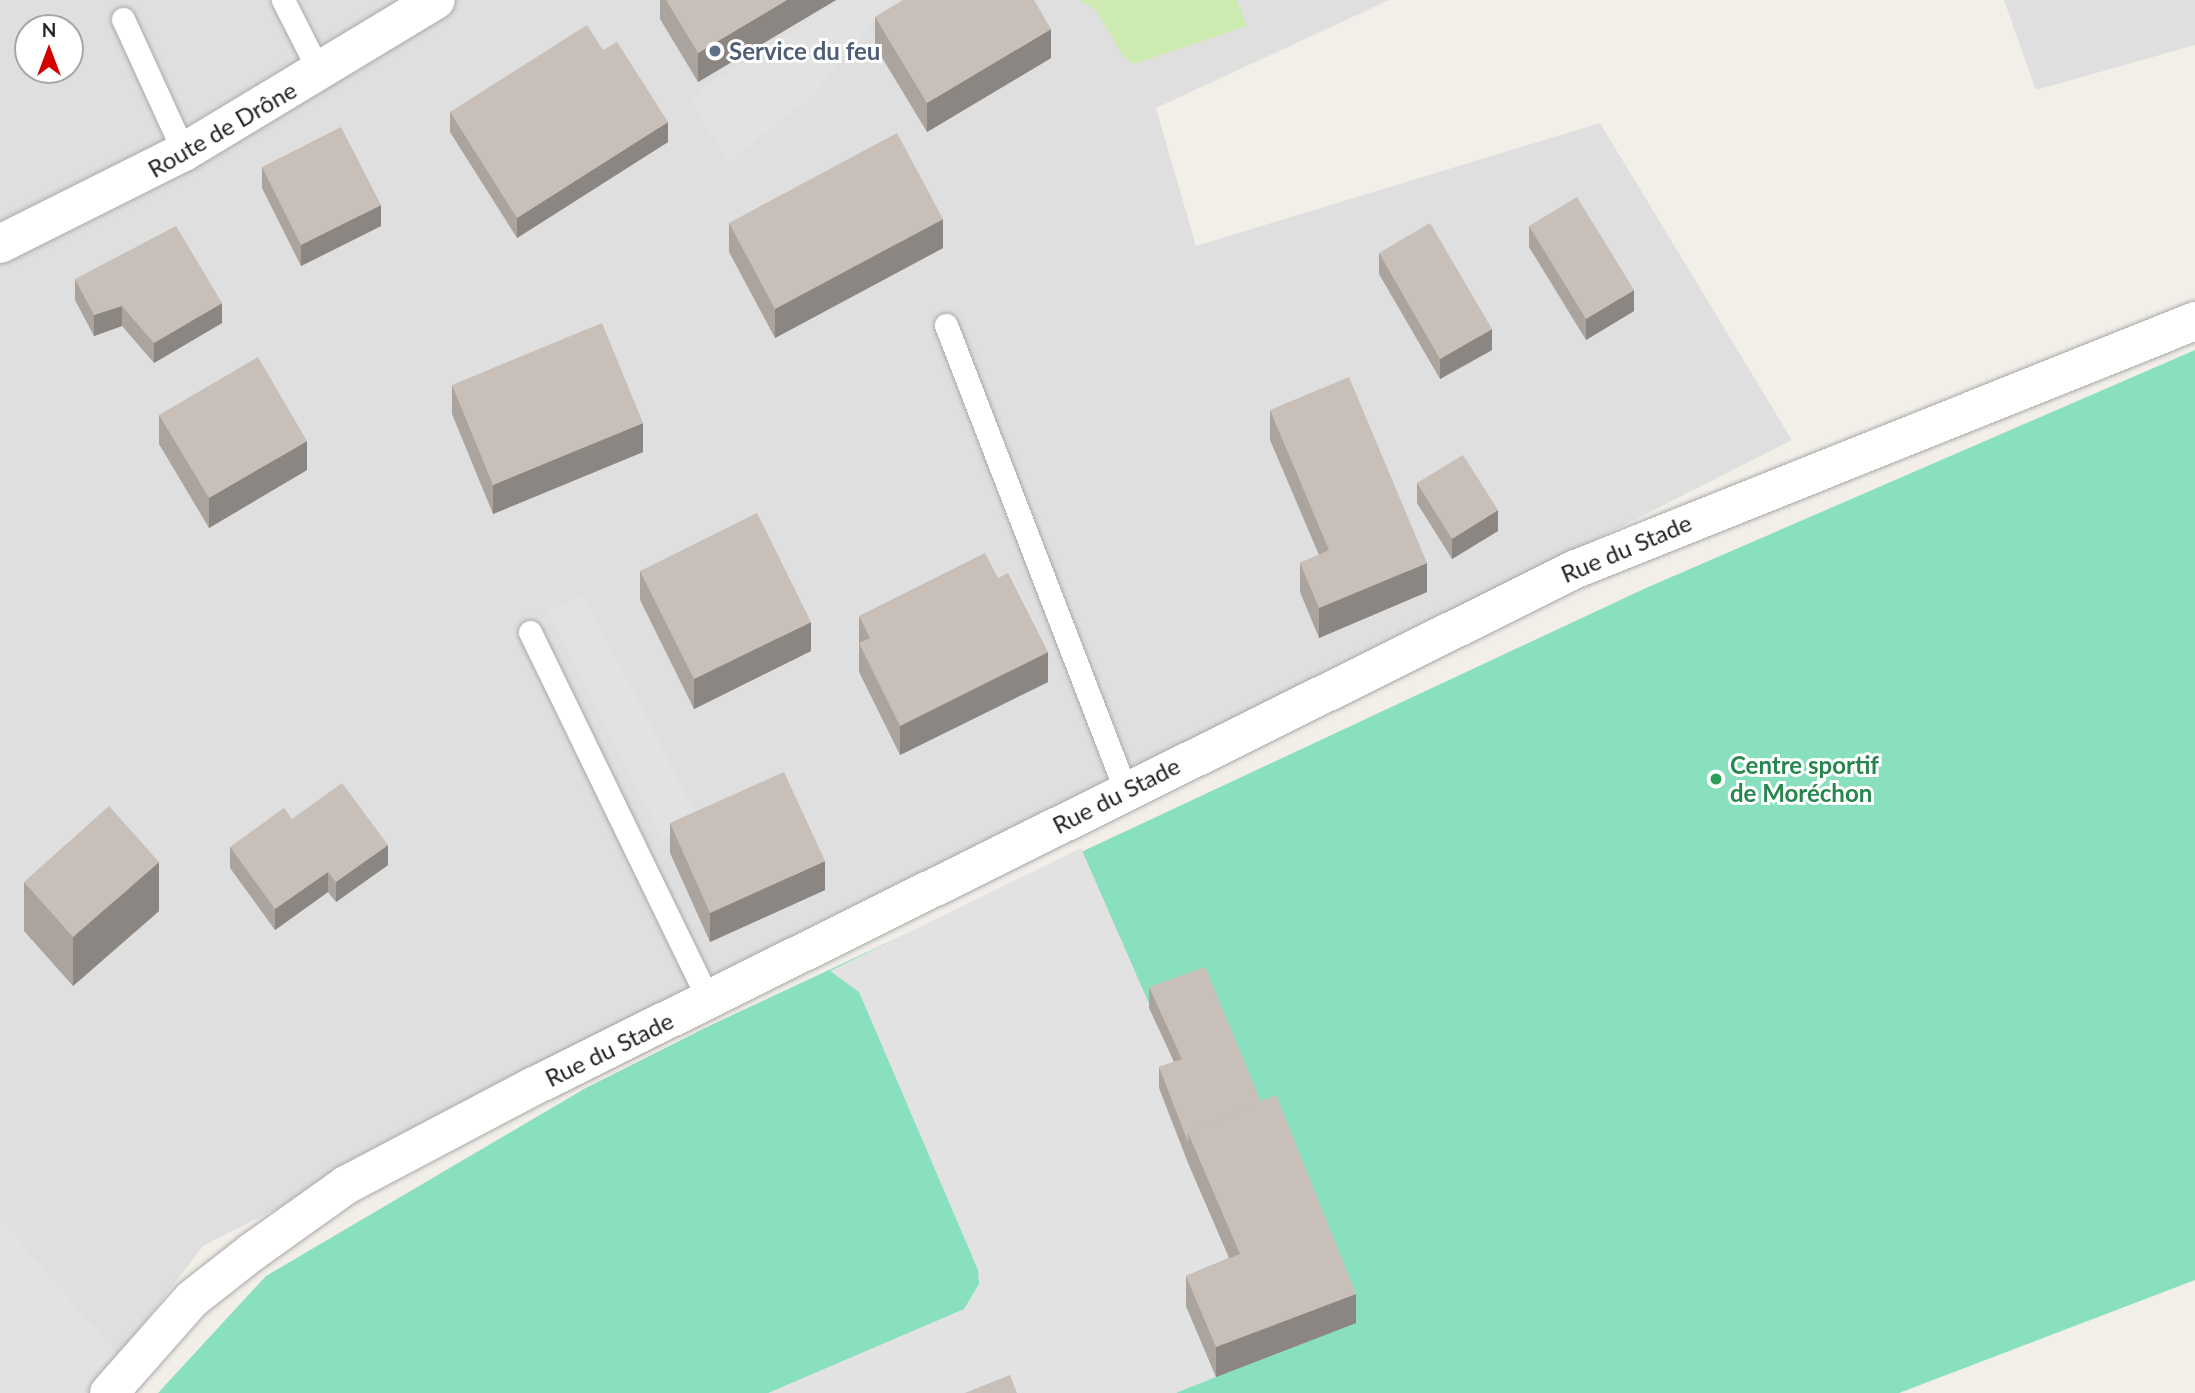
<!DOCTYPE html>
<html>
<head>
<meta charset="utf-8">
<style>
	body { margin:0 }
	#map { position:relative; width:2195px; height:1393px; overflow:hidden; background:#f2efe9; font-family:Lato,sans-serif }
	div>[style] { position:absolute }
	.residential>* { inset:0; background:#e0dfdf }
	.grass>* { inset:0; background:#cdebb0 }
	.pitch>* { inset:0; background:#88e0be }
	.parking>* { inset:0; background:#e2e2e2 }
	.roads { filter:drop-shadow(0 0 2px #a9a9a9) drop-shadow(0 0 2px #a9a9a9) }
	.service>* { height:23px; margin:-11.5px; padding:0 11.5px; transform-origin:11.5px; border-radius:11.5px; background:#fff }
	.minor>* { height:38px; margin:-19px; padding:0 19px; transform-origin:19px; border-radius:19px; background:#fff }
	.tertiary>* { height:38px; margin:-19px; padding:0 19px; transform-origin:19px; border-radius:19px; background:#fff }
	.wall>* { inset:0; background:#aba49e }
	.shaded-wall>* { inset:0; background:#8b8681 }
	.building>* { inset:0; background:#c7bfb8 }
	.dots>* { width:19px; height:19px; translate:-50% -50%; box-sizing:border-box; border:4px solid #fff; border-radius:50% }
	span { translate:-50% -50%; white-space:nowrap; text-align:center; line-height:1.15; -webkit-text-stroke:6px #fff; paint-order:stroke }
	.service-label { font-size:24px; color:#4e5e75; font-weight:700 }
	.left { translate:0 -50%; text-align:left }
	.street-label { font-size:24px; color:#222 }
	.leisure-label { font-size:24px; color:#27864d; font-weight:700 }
	.north { position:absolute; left:14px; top:14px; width:70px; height:70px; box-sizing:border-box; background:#fff; border:2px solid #a7a7a7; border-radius:50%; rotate:0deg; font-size:19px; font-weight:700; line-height:28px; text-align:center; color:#222 }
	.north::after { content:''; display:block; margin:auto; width:24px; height:32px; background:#d40000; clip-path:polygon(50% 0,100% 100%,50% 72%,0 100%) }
</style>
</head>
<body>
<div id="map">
	<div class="residential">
		<i style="clip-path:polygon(evenodd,0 0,1389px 0,1156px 108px,1196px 246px,1600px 123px,1792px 440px,203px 1246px,91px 1393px,0 1393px,0 0,28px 28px,70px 28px,70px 70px,28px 70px,28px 28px)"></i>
		<i style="clip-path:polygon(2004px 0,2195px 0,2195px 45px,2036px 90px)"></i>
	</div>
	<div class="grass">
		<i style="clip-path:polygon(1079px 0,1237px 0,1247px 26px,1134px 64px,1123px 56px,1095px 9px)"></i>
	</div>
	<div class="pitch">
		<i style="clip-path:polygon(2195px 350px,2195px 1280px,1899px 1393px,158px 1393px,266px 1276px,584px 1089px,709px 1026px,1646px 588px)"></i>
	</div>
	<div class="parking">
		<i style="clip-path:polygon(842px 0,892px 0,812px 96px,729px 161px,692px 104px,700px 90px)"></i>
		<i style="clip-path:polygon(584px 594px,699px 822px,663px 839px,548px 612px)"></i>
		<i style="clip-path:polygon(1081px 848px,1182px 1079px,1240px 1283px,1186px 1306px,1216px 1377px,1176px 1393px,768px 1393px,964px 1309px,979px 1284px,978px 1270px,859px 992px,830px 971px)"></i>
		<i style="clip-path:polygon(0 1219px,117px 1354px,86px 1393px,0 1393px)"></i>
	</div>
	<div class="roads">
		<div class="service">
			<i style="left:283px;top:0;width:80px;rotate:63.1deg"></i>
			<i style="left:123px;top:19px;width:146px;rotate:65.4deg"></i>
			<i style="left:946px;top:325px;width:498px;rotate:68.9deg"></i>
			<i style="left:530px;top:632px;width:409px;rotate:64.1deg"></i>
		</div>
		<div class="minor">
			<i style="left:109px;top:1393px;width:125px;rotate:-48.6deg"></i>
			<i style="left:192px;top:1299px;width:76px;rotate:-38.1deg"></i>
			<i style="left:252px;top:1252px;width:115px;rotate:-35.5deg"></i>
			<i style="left:346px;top:1185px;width:212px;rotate:-27.8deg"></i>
			<i style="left:534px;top:1086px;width:1163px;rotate:-26.39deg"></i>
			<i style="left:1576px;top:569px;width:667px;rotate:-21.83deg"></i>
		</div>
		<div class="tertiary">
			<i style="left:0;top:244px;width:206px;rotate:-26.6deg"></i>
			<i style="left:184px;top:152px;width:294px;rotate:-31.1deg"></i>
		</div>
	</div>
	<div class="wall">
		<i style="clip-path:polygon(660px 0,836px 0,698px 82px,660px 19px)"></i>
		<i style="clip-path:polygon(875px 17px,1051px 58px,927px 132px,875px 46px)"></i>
		<i style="clip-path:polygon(603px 50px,668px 142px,517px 238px,450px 132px,450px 112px)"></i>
		<i style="clip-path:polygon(262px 167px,381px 226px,301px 266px,262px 188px)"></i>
		<i style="clip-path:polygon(729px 223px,943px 248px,775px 338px,729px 252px)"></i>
		<i style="clip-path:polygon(1529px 226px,1634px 311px,1586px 340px,1529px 247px)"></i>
		<i style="clip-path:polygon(1379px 253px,1492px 350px,1440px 379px,1379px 274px)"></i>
		<i style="clip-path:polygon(75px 279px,222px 323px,154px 363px,122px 326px,94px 336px,75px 300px)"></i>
		<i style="clip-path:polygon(452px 385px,643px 452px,493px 514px,452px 414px)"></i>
		<i style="clip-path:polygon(1270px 410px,1427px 592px,1319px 638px,1300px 592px,1300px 563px,1319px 555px,1270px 440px)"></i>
		<i style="clip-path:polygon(159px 415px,307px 470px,209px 528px,159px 444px)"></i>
		<i style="clip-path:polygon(1417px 483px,1498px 531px,1452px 559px,1417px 503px)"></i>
		<i style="clip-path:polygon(640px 571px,811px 651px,694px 709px,640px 600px)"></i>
		<i style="clip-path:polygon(859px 616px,1048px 682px,900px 755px,859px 672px)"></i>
		<i style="clip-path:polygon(292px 819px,388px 865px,336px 902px,328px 892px,275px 930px,230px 868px,230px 847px)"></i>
		<i style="clip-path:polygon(670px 823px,825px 890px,710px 942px,670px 853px)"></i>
		<i style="clip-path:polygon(24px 882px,159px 911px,73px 986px,24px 931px)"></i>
		<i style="clip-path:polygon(1149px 987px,1261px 1102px,1356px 1323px,1216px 1377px,1186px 1306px,1186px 1276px,1229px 1258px,1188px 1163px,1159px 1088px,1159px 1067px,1174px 1062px,1149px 1008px)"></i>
	</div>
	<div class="shaded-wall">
		<i style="clip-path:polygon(787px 0,836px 0,698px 82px,698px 53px)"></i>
		<i style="clip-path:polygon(1051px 29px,1051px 58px,927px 132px,927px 103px)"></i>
		<i style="clip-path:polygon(668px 122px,668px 142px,517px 238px,517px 218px)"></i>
		<i style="clip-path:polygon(381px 205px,381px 226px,301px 266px,301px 245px)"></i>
		<i style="clip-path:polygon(943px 219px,943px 248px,775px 338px,775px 309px)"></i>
		<i style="clip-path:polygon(1634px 290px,1634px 311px,1586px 340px,1586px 319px)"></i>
		<i style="clip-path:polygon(222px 303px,222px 323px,154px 363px,154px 343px)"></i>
		<i style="clip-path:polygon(122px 306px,122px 326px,94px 336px,94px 315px)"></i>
		<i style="clip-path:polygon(1492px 329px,1492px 350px,1440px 379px,1440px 359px)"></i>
		<i style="clip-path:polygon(643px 423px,643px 452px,493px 514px,493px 485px)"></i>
		<i style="clip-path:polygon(307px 441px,307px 470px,209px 528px,209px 498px)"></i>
		<i style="clip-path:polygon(1498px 510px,1498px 531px,1452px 559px,1452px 539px)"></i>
		<i style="clip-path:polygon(1427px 563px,1427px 592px,1319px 638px,1319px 608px)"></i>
		<i style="clip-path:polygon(811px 622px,811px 651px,694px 709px,694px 679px)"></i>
		<i style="clip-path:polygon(1048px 652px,1048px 682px,900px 755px,900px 726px)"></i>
		<i style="clip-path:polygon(388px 845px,388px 865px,336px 902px,336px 882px)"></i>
		<i style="clip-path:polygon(825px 861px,825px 890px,710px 942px,710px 913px)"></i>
		<i style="clip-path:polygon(159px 862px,159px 911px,73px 986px,73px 937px)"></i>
		<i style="clip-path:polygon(328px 872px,328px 892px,275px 930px,275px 909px)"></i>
		<i style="clip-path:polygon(1356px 1294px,1356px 1323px,1216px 1377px,1216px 1347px)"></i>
	</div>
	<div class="building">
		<i style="clip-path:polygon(666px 0,787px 0,698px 53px)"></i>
		<i style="clip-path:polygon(903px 0,1034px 0,1051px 29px,927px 103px,875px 17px)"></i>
		<i style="clip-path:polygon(587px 25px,603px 50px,617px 42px,668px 122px,517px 218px,450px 112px)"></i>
		<i style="clip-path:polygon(341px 127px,381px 205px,301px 245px,262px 167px)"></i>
		<i style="clip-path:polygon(897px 133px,943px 219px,775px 309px,729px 223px)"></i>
		<i style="clip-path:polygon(1577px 197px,1634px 290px,1586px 319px,1529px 226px)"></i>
		<i style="clip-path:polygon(1430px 223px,1492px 329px,1440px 359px,1379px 253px)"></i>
		<i style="clip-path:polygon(176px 226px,222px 303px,154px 343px,122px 306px,94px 315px,75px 279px)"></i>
		<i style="clip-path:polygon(602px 323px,643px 423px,493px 485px,452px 385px)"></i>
		<i style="clip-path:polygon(258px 357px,307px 441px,209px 498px,159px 415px)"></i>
		<i style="clip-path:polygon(1349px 377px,1427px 563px,1319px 608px,1300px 563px,1329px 550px,1270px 410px)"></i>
		<i style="clip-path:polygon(1463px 455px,1498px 510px,1452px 539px,1417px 483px)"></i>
		<i style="clip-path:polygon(757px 513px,811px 622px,694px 679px,640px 571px)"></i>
		<i style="clip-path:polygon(985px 553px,998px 578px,1008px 573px,1048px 652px,900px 726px,859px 643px,870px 638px,859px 616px)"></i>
		<i style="clip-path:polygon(784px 772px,825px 861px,710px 913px,670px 823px)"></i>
		<i style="clip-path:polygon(342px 783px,388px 845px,336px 882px,328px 872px,275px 909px,230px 847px,284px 808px,292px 819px)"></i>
		<i style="clip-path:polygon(109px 806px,159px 862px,73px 937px,24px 882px)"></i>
		<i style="clip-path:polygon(1205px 967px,1261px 1102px,1188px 1133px,1188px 1142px,1159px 1067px,1182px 1059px,1149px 987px)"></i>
		<i style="clip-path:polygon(1276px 1095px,1356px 1294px,1216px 1347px,1186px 1276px,1240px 1254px,1188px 1133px)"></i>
		<i style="clip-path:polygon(1010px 1375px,1017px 1393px,965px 1393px)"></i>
	</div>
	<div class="dots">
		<i style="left:715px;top:51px;background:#5c6f8a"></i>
		<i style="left:1716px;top:779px;background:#2e9e5b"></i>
	</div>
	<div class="service-label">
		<span class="left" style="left:729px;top:51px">Service du feu</span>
	</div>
	<div class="street-label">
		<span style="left:222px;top:129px;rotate:-30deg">Route de Drône</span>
		<span style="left:1626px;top:548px;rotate:-23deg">Rue du Stade</span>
		<span style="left:1116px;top:795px;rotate:-27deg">Rue du Stade</span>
		<span style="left:609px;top:1049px;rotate:-26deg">Rue du Stade</span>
	</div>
	<div class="leisure-label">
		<span class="left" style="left:1730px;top:779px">Centre sportif<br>de Moréchon</span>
	</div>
	<div class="north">N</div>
</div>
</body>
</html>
